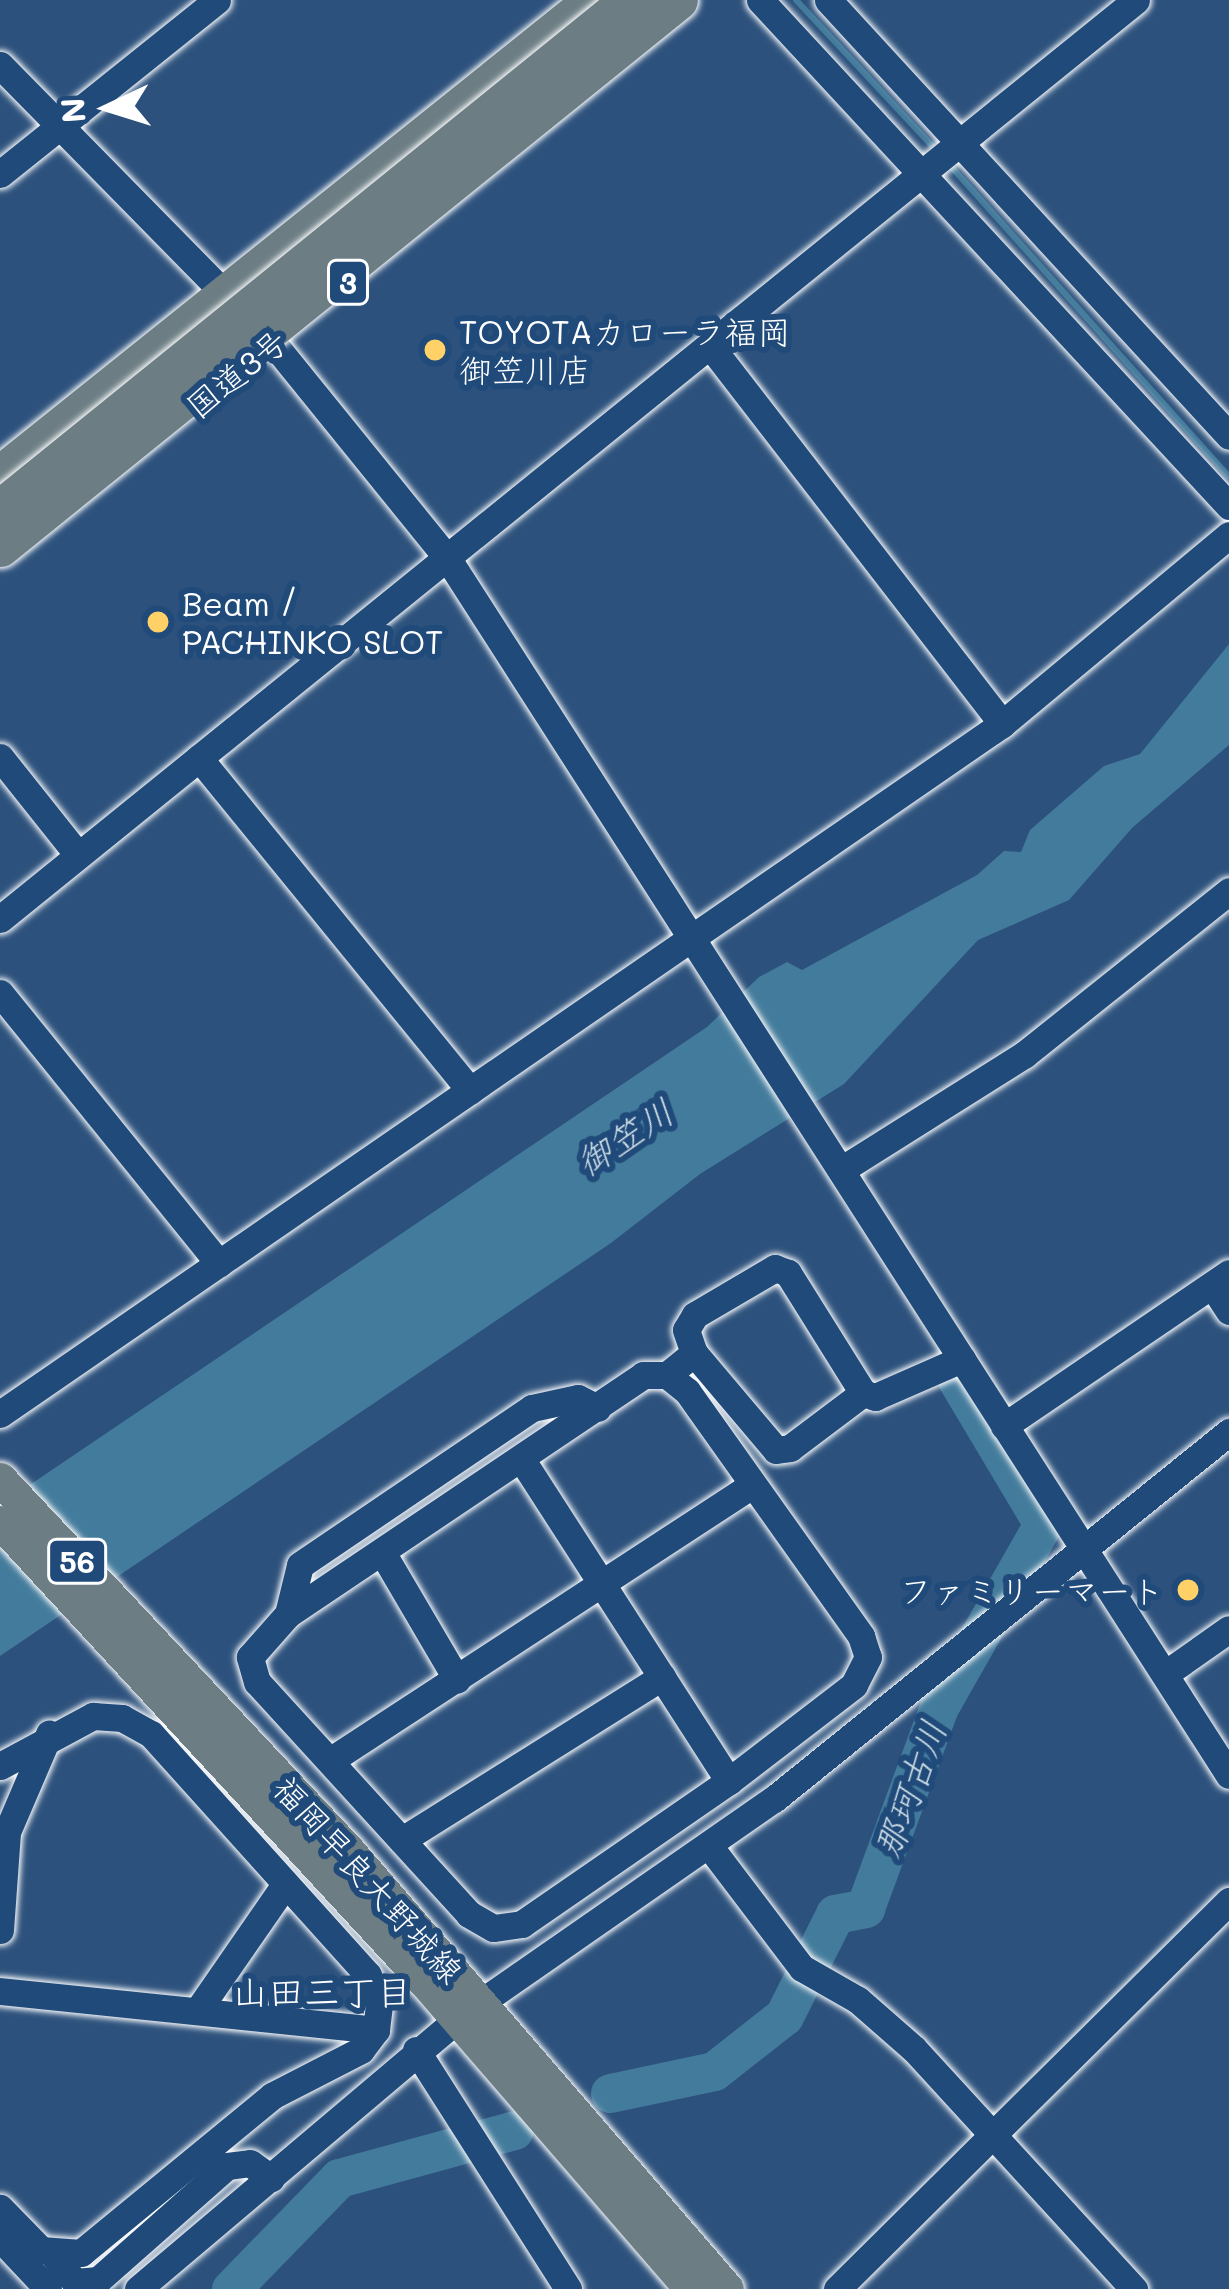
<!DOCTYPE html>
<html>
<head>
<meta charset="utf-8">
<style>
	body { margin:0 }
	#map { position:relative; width:1229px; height:2289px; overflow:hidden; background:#2c517c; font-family:Mali,"Klee One",sans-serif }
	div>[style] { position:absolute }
	.water>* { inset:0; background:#437b9c }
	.stream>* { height:6px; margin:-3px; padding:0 3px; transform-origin:3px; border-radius:3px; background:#437b9c }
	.river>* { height:39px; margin:-19.5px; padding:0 19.5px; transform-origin:19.5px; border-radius:19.5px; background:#437b9c }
	.roads { filter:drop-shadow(0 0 3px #fff) drop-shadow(0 0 3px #fff) }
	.minor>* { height:27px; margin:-13.5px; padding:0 13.5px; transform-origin:13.5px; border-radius:13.5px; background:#1f4a7a }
	.major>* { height:33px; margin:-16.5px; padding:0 16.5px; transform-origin:16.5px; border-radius:16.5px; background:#6c7e84 }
	.highway>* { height:39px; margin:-19.5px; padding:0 19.5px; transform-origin:19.5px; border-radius:19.5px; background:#6c7e84 }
	.bridges { filter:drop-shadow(0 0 3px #fff) drop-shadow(0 0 3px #fff) }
	.highway-bridge>* { height:39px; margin:-19.5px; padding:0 19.5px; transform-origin:19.5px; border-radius:19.5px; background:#6c7e84 }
	.dots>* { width:33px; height:33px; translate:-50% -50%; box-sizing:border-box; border:6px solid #1f4a7a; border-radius:50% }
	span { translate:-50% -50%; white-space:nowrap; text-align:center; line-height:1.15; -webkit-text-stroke:12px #1f4a7a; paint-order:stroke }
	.shield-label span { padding:3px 9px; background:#1f4a7a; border:3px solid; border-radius:9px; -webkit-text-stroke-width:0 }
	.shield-label { font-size:30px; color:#fff; font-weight:700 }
	.poi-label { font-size:33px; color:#fff }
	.left { translate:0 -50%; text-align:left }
	.right { translate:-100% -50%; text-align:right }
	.street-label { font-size:33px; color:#fff }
	.water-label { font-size:36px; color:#d0dee6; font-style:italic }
	.neighbourhood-label { font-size:36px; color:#fff }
	.north { position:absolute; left:48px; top:48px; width:120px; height:120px; -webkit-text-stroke:9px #1f4a7a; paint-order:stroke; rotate:266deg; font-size:33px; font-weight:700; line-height:48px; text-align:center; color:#fff }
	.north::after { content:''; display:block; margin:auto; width:42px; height:54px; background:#fff; clip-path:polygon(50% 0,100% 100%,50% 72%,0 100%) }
</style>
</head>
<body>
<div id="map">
	<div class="water">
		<i style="clip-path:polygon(1229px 644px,1229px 745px,1132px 828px,1069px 900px,978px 940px,844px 1084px,700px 1174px,611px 1243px,0 1656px,0 1505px,707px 1027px,759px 977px,787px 962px,802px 970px,977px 875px,1004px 851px,1021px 852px,1030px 830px,1104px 766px,1140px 754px)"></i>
	</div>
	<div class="stream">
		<i style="left:796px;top:0;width:207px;rotate:47deg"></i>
		<i style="left:946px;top:161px;width:423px;rotate:48.1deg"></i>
	</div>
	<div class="river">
		<i style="left:610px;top:2093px;width:106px;rotate:-11.9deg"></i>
		<i style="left:714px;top:2071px;width:89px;rotate:-38.2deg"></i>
		<i style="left:784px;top:2016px;width:114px;rotate:-63.4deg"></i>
		<i style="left:835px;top:1914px;width:31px;rotate:-11deg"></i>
		<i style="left:865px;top:1908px;width:214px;rotate:-69.8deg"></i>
		<i style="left:939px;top:1707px;width:210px;rotate:-60.4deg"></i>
		<i style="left:1043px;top:1524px;width:168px;rotate:-120.8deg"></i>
		<i style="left:231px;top:2289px;width:155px;rotate:-45.8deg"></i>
		<i style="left:339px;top:2178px;width:181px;rotate:-15.3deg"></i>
	</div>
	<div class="roads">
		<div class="minor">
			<i style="left:760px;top:0;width:690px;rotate:47.17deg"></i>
			<i style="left:828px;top:0;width:592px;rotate:47.39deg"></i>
			<i style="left:0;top:65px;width:390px;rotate:45.5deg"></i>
			<i style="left:273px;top:343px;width:278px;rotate:51deg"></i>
			<i style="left:448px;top:559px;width:1445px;rotate:57.29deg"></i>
			<i style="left:0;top:174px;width:278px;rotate:-38.7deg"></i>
			<i style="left:711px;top:347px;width:476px;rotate:52.3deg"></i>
			<i style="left:0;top:757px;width:125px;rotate:51.5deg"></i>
			<i style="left:199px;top:758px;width:429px;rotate:50.8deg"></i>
			<i style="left:0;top:919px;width:1461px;rotate:-38.97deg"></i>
			<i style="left:0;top:993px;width:348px;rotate:51deg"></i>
			<i style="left:844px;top:1168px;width:214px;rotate:-32.2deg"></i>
			<i style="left:1025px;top:1054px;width:261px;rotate:-38.6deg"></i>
			<i style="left:1212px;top:1285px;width:31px;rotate:57deg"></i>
			<i style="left:667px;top:1375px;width:26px;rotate:39deg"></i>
			<i style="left:687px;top:1391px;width:301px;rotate:54.6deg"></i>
			<i style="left:861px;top:1636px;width:22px;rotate:72deg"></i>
			<i style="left:868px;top:1657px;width:31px;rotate:117deg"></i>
			<i style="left:854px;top:1685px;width:158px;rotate:142.5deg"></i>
			<i style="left:729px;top:1781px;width:252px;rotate:145.4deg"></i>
			<i style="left:522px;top:1924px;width:29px;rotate:172deg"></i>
			<i style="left:493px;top:1928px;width:28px;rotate:-150deg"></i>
			<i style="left:469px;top:1914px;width:314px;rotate:-132.4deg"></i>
			<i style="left:257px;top:1682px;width:26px;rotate:-106deg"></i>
			<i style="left:250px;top:1657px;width:57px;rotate:-48.5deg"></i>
			<i style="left:288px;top:1614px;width:428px;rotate:-33.9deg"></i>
			<i style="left:643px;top:1375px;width:24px"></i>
			<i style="left:667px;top:1375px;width:35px;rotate:-39deg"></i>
			<i style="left:863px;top:1393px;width:142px;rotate:-122deg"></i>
			<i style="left:788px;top:1273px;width:14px;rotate:-159deg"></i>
			<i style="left:775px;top:1268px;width:93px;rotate:149.6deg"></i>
			<i style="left:695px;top:1315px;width:17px;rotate:121deg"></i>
			<i style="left:686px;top:1330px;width:24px;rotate:71deg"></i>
			<i style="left:694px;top:1353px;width:127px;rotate:49.8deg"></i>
			<i style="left:776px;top:1450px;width:14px;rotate:-8deg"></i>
			<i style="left:790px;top:1448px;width:91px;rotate:-37deg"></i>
			<i style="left:863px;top:1393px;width:13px;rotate:18deg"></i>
			<i style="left:875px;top:1397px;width:95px;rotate:-23.6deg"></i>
			<i style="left:0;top:1414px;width:1217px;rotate:-34.55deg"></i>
			<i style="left:1002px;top:724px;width:295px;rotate:-39.8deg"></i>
			<i style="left:1004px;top:1426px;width:272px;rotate:-34.2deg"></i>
			<i style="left:522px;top:1460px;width:382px;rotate:57.2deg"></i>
			<i style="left:382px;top:1552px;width:148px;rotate:59.6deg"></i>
			<i style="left:288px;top:1614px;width:50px;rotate:-76.2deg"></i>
			<i style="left:300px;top:1565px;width:280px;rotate:-34.1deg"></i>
			<i style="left:532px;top:1408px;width:47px;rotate:-12.3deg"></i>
			<i style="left:578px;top:1398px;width:22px;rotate:27deg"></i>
			<i style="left:1165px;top:1674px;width:78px;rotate:-35.1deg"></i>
			<i style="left:331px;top:1760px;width:503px;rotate:-33.15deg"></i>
			<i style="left:0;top:1766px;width:106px;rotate:-28.3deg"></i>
			<i style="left:93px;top:1716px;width:29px;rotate:4deg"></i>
			<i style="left:122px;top:1718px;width:33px;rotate:29deg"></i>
			<i style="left:151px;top:1734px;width:324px;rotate:48deg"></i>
			<i style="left:368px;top:1975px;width:32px;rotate:70deg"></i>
			<i style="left:379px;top:2005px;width:25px;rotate:97deg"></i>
			<i style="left:376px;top:2030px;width:25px;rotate:127deg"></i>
			<i style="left:361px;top:2050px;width:100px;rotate:152.7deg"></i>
			<i style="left:272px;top:2096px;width:247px;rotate:140.6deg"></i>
			<i style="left:81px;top:2253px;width:40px;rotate:-175.7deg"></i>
			<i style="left:41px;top:2250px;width:59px;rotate:-134.3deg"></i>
			<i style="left:402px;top:1840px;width:307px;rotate:-32.1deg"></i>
			<i style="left:710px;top:1847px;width:152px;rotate:52.8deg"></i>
			<i style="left:802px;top:1968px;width:64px;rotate:29.7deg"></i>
			<i style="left:858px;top:2000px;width:74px;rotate:41.2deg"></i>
			<i style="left:914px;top:2049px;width:326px;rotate:47.5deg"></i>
			<i style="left:0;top:1930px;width:98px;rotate:-85.9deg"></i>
			<i style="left:7px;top:1832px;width:107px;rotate:-66.8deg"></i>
			<i style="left:0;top:1991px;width:378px;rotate:5.9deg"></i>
			<i style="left:198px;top:2010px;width:151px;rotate:-55.3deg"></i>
			<i style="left:416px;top:2050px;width:283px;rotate:57.5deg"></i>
			<i style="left:0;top:2238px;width:70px;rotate:46.7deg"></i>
			<i style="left:54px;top:2256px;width:33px;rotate:51deg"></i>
			<i style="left:75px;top:2282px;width:23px;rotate:-5deg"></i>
			<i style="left:98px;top:2280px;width:172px;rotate:-41.5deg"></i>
			<i style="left:227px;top:2166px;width:23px;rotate:-7deg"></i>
			<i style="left:250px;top:2163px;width:26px;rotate:36deg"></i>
			<i style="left:138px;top:2289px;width:418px;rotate:-40.2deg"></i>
			<i style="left:457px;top:2019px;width:386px;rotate:-34.8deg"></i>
			<i style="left:774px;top:1799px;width:585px;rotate:-38.89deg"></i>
			<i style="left:837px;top:2289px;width:552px;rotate:-44.71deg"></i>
		</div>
		<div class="major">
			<i style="left:0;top:1479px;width:507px;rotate:46.84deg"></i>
			<i style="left:347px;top:1849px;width:581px;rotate:49.18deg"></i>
			<i style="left:0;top:1522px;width:626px;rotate:47.26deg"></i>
			<i style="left:425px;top:1982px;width:406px;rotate:49.1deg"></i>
		</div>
		<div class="highway">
			<i style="left:0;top:475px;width:760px;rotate:-38.7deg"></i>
		</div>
	</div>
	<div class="bridges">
		<div class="highway-bridge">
			<i style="left:0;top:509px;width:809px;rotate:-38.98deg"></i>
			<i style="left:0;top:547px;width:871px;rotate:-38.9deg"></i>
		</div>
	</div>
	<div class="dots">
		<i style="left:435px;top:350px;background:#ffd166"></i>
		<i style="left:158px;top:622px;background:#ffd166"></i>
		<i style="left:1188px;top:1590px;background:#ffd166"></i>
	</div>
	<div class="shield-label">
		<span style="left:348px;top:282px">3</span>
		<span style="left:77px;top:1561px">56</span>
	</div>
	<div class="poi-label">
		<span class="left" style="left:459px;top:350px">TOYOTAカローラ福岡<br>御笠川店</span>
		<span class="left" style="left:182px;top:622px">Beam /<br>PACHINKO SLOT</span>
		<span class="right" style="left:1164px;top:1590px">ファミリーマート</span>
	</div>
	<div class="street-label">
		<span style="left:236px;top:373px;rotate:-39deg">国道3号</span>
		<span style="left:369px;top:1879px;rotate:48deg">福岡早良大野城線</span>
	</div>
	<div class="water-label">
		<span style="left:624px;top:1136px;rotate:-33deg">御笠川</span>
		<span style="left:909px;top:1789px;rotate:-70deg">那珂古川</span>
	</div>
	<div class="neighbourhood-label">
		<span style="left:322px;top:1991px">山田三丁目</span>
	</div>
	<div class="north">N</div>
</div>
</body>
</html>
